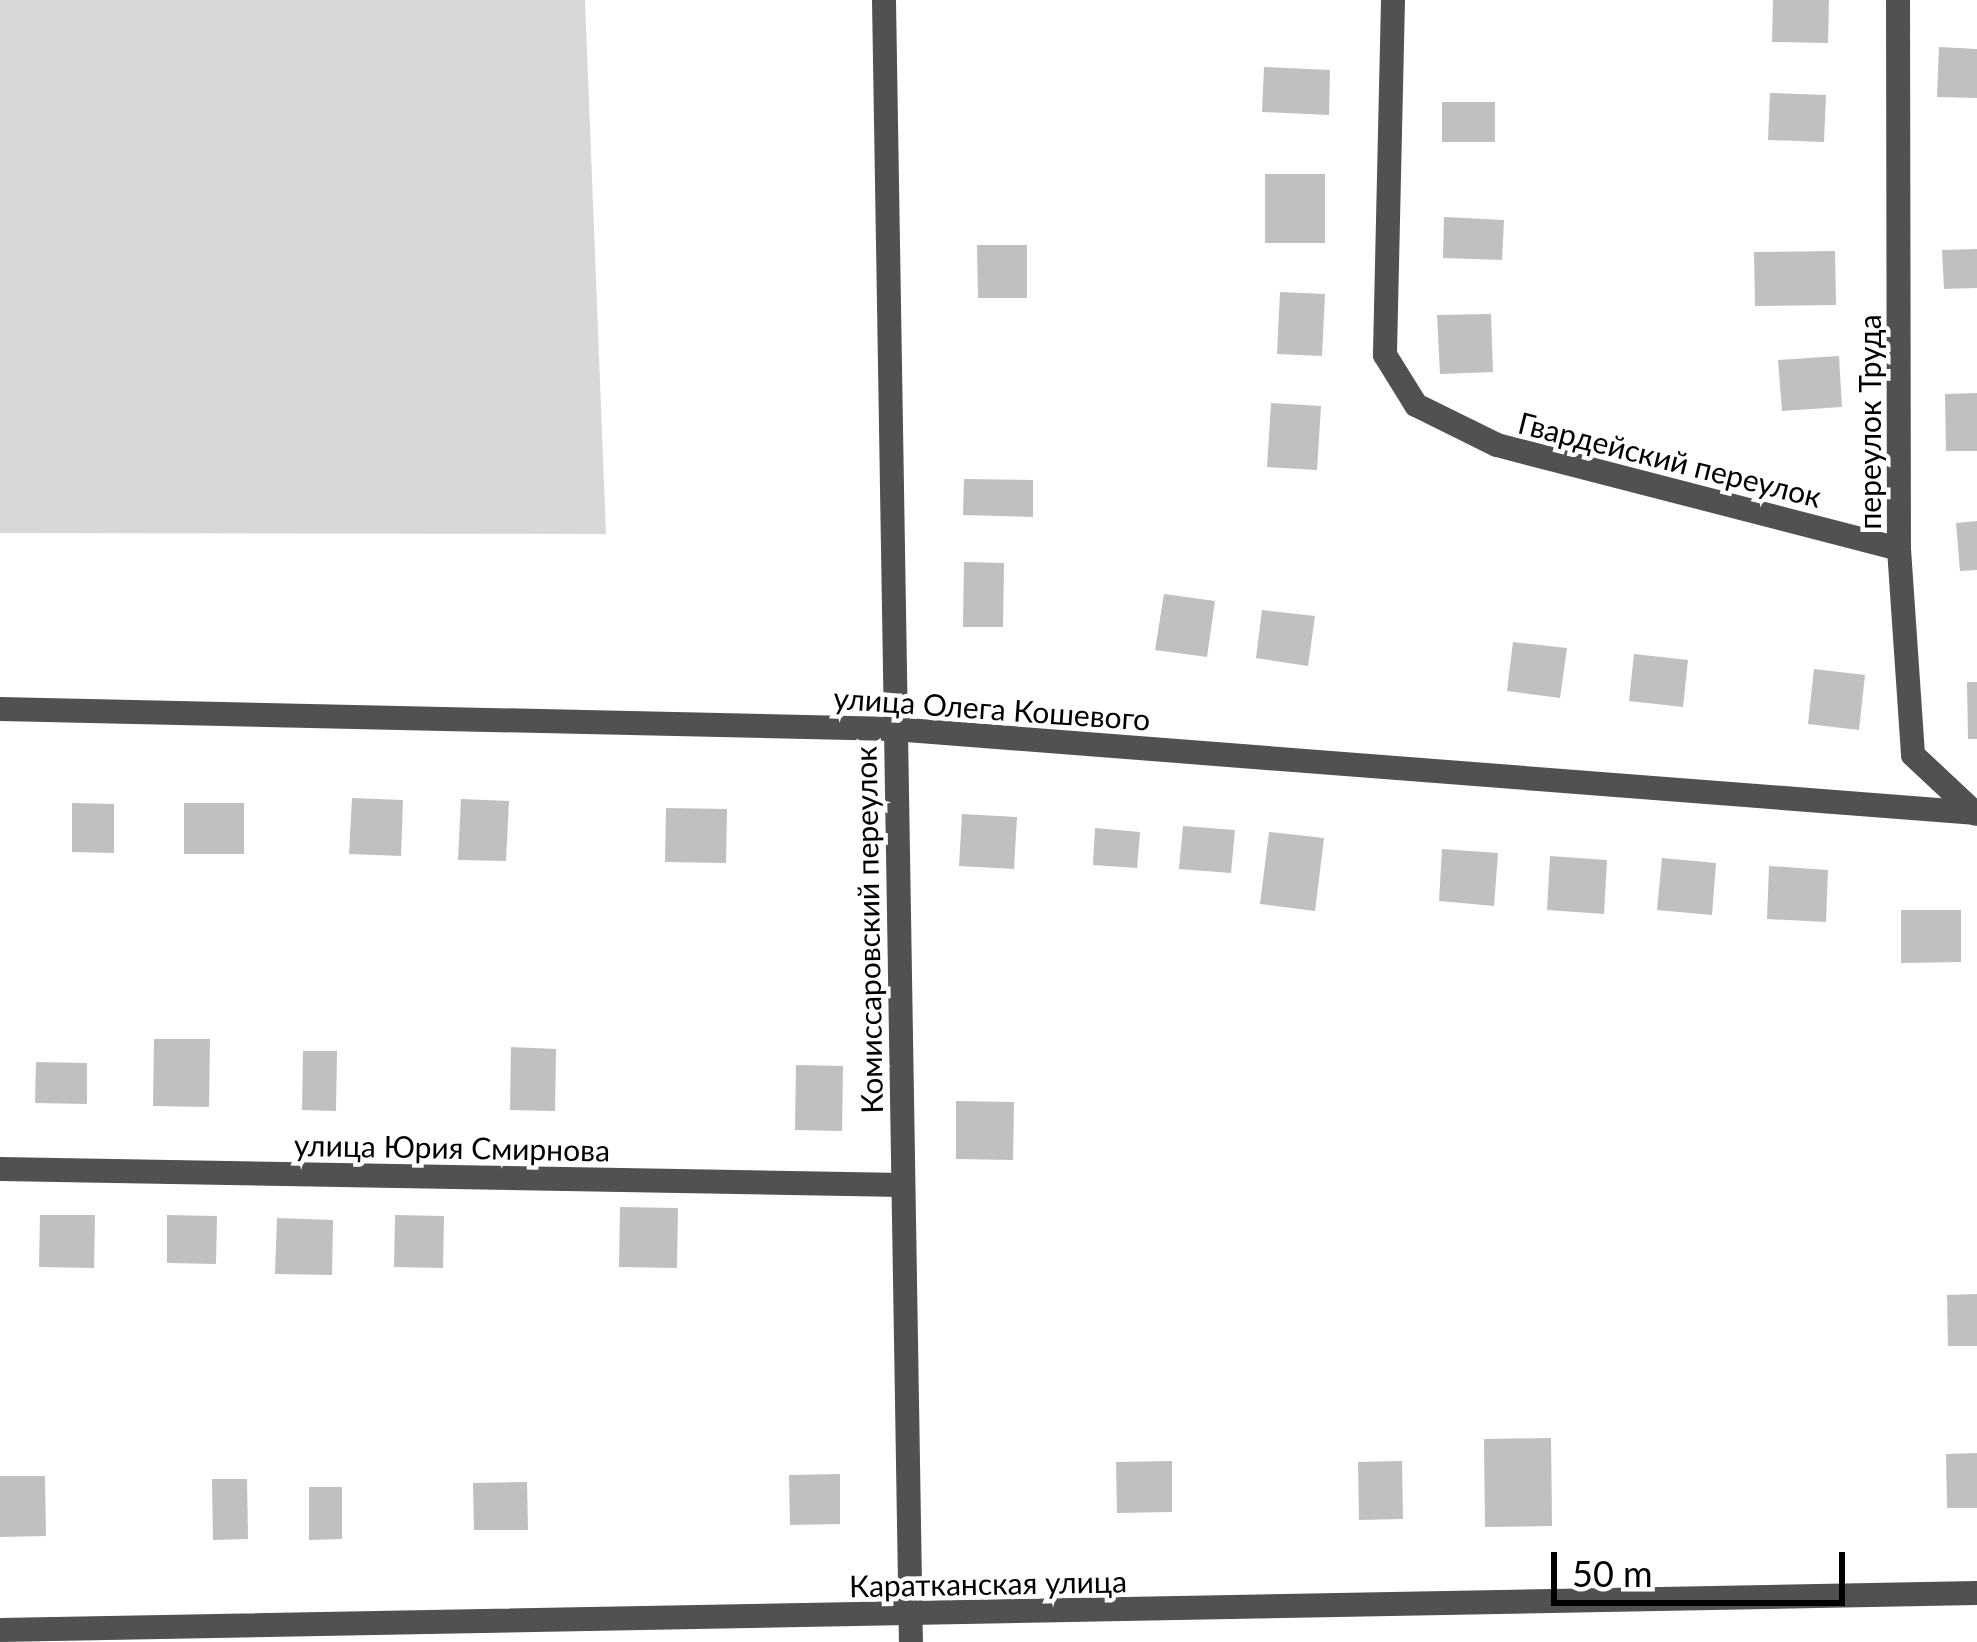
<!DOCTYPE html>
<html>
<head>
<meta charset="utf-8">
<style>
	body { margin:0 }
	#map { position:relative; width:1977px; height:1642px; overflow:hidden; background:#fff; font-family:Lato,sans-serif }
	div>[style] { position:absolute }
	.green>* { inset:0; background:#d8d8d8 }
	.building>* { inset:0; background:#c0c0c0 }
	.street>* { height:24px; margin:-12px; padding:0 12px; transform-origin:12px; border-radius:12px; background:#515151 }
	span { translate:-50% -50%; white-space:nowrap; text-align:center; line-height:1.15; -webkit-text-stroke:9px #fff; paint-order:stroke }
	.street-label { font-size:30px; color:#000 }
	.scale { position:absolute; left:1551px; top:1552px; width:294px; height:54px; box-sizing:border-box; border:6px solid #000; border-top:0; padding-left:15px; font-size:36px; line-height:42px; white-space:nowrap; color:#000; -webkit-text-stroke:9px #fff; paint-order:stroke }
</style>
</head>
<body>
<div id="map">
	<div class="green">
		<i style="clip-path:polygon(0 0,585px 0,606px 534px,0 533px)"></i>
	</div>
	<div class="building">
		<i style="clip-path:polygon(1773px 0,1829px 0,1828px 43px,1772px 42px)"></i>
		<i style="clip-path:polygon(1939px 47px,1977px 49px,1977px 98px,1937px 97px)"></i>
		<i style="clip-path:polygon(1264px 67px,1330px 70px,1329px 115px,1262px 112px)"></i>
		<i style="clip-path:polygon(1770px 93px,1826px 95px,1824px 142px,1768px 140px)"></i>
		<i style="clip-path:polygon(1442px 102px,1495px 102px,1495px 142px,1442px 142px)"></i>
		<i style="clip-path:polygon(1265px 174px,1325px 174px,1325px 243px,1265px 243px)"></i>
		<i style="clip-path:polygon(1444px 217px,1504px 220px,1502px 260px,1443px 258px)"></i>
		<i style="clip-path:polygon(977px 245px,1027px 245px,1027px 298px,978px 298px)"></i>
		<i style="clip-path:polygon(1977px 249px,1977px 288px,1944px 289px,1942px 250px)"></i>
		<i style="clip-path:polygon(1835px 251px,1836px 305px,1755px 306px,1754px 252px)"></i>
		<i style="clip-path:polygon(1280px 292px,1325px 294px,1322px 356px,1277px 354px)"></i>
		<i style="clip-path:polygon(1491px 314px,1493px 372px,1440px 374px,1437px 315px)"></i>
		<i style="clip-path:polygon(1839px 356px,1842px 407px,1782px 411px,1778px 360px)"></i>
		<i style="clip-path:polygon(1977px 393px,1977px 451px,1946px 451px,1945px 394px)"></i>
		<i style="clip-path:polygon(1271px 403px,1321px 406px,1317px 470px,1267px 467px)"></i>
		<i style="clip-path:polygon(964px 479px,1033px 480px,1033px 517px,963px 515px)"></i>
		<i style="clip-path:polygon(1977px 521px,1977px 570px,1960px 571px,1956px 523px)"></i>
		<i style="clip-path:polygon(964px 562px,1004px 563px,1003px 627px,963px 627px)"></i>
		<i style="clip-path:polygon(1164px 594px,1215px 601px,1207px 657px,1155px 650px)"></i>
		<i style="clip-path:polygon(1262px 610px,1315px 616px,1308px 666px,1256px 658px)"></i>
		<i style="clip-path:polygon(1513px 642px,1567px 648px,1560px 698px,1507px 691px)"></i>
		<i style="clip-path:polygon(1634px 654px,1688px 660px,1683px 707px,1629px 701px)"></i>
		<i style="clip-path:polygon(1814px 669px,1865px 675px,1859px 730px,1808px 724px)"></i>
		<i style="clip-path:polygon(1967px 682px,1977px 682px,1977px 739px,1968px 739px)"></i>
		<i style="clip-path:polygon(352px 798px,403px 800px,401px 856px,349px 854px)"></i>
		<i style="clip-path:polygon(461px 799px,509px 801px,506px 861px,458px 860px)"></i>
		<i style="clip-path:polygon(72px 803px,114px 804px,114px 853px,72px 852px)"></i>
		<i style="clip-path:polygon(184px 803px,244px 803px,244px 854px,184px 854px)"></i>
		<i style="clip-path:polygon(666px 808px,727px 809px,726px 863px,665px 862px)"></i>
		<i style="clip-path:polygon(962px 814px,1017px 817px,1014px 869px,959px 866px)"></i>
		<i style="clip-path:polygon(1183px 826px,1235px 830px,1231px 873px,1179px 869px)"></i>
		<i style="clip-path:polygon(1095px 828px,1140px 832px,1137px 868px,1093px 865px)"></i>
		<i style="clip-path:polygon(1269px 832px,1324px 838px,1315px 911px,1260px 904px)"></i>
		<i style="clip-path:polygon(1442px 849px,1498px 853px,1494px 906px,1439px 901px)"></i>
		<i style="clip-path:polygon(1550px 856px,1607px 860px,1604px 914px,1547px 910px)"></i>
		<i style="clip-path:polygon(1662px 858px,1716px 863px,1712px 915px,1657px 910px)"></i>
		<i style="clip-path:polygon(1769px 866px,1828px 870px,1826px 922px,1767px 919px)"></i>
		<i style="clip-path:polygon(1901px 910px,1961px 910px,1961px 962px,1901px 963px)"></i>
		<i style="clip-path:polygon(154px 1039px,210px 1039px,209px 1107px,153px 1106px)"></i>
		<i style="clip-path:polygon(511px 1047px,556px 1049px,555px 1111px,510px 1110px)"></i>
		<i style="clip-path:polygon(303px 1051px,337px 1051px,336px 1111px,302px 1110px)"></i>
		<i style="clip-path:polygon(36px 1062px,87px 1063px,87px 1104px,35px 1103px)"></i>
		<i style="clip-path:polygon(796px 1065px,843px 1066px,842px 1131px,795px 1130px)"></i>
		<i style="clip-path:polygon(956px 1101px,1014px 1102px,1013px 1160px,956px 1159px)"></i>
		<i style="clip-path:polygon(620px 1207px,678px 1208px,677px 1268px,619px 1267px)"></i>
		<i style="clip-path:polygon(40px 1215px,95px 1215px,94px 1268px,39px 1267px)"></i>
		<i style="clip-path:polygon(167px 1215px,217px 1216px,216px 1264px,167px 1263px)"></i>
		<i style="clip-path:polygon(395px 1215px,444px 1216px,443px 1268px,394px 1267px)"></i>
		<i style="clip-path:polygon(277px 1218px,333px 1220px,332px 1275px,275px 1274px)"></i>
		<i style="clip-path:polygon(1977px 1294px,1977px 1346px,1948px 1346px,1947px 1295px)"></i>
		<i style="clip-path:polygon(1551px 1438px,1552px 1526px,1485px 1527px,1484px 1439px)"></i>
		<i style="clip-path:polygon(1977px 1453px,1977px 1508px,1947px 1508px,1946px 1454px)"></i>
		<i style="clip-path:polygon(1172px 1461px,1172px 1512px,1117px 1513px,1116px 1462px)"></i>
		<i style="clip-path:polygon(1402px 1461px,1403px 1519px,1359px 1520px,1358px 1462px)"></i>
		<i style="clip-path:polygon(840px 1474px,840px 1524px,790px 1525px,789px 1475px)"></i>
		<i style="clip-path:polygon(0 1476px,45px 1476px,46px 1536px,0 1537px)"></i>
		<i style="clip-path:polygon(212px 1479px,247px 1479px,248px 1539px,213px 1540px)"></i>
		<i style="clip-path:polygon(527px 1482px,528px 1530px,474px 1530px,473px 1483px)"></i>
		<i style="clip-path:polygon(309px 1487px,342px 1487px,342px 1539px,309px 1540px)"></i>
	</div>
	<div class="street">
		<i style="left:884px;top:0;width:1642px;rotate:89.06deg"></i>
		<i style="left:1393px;top:0;width:355px;rotate:91.3deg"></i>
		<i style="left:1385px;top:355px;width:59px;rotate:58.2deg"></i>
		<i style="left:1416px;top:405px;width:90px;rotate:26.3deg"></i>
		<i style="left:1497px;top:445px;width:415px;rotate:14.5deg"></i>
		<i style="left:1898px;top:0;width:549px;rotate:89.9deg"></i>
		<i style="left:1899px;top:549px;width:206px;rotate:86.1deg"></i>
		<i style="left:1913px;top:755px;width:86px;rotate:43.1deg"></i>
		<i style="left:0;top:709px;width:894px;rotate:1.28deg"></i>
		<i style="left:894px;top:729px;width:1086px;rotate:4.44deg"></i>
		<i style="left:0;top:1169px;width:903px;rotate:1.02deg"></i>
		<i style="left:0;top:1630px;width:1977px;rotate:-1.07deg"></i>
	</div>
	<div class="street-label">
		<span style="left:1869px;top:422px;rotate:-90deg">переулок Труда</span>
		<span style="left:1670px;top:459px;rotate:14deg">Гвардейский переулок</span>
		<span style="left:992px;top:708px;rotate:4deg">улица Олега Кошевого</span>
		<span style="left:868px;top:930px;rotate:-91deg">Комиссаровский переулок</span>
		<span style="left:452px;top:1147px;rotate:1deg">улица Юрия Смирнова</span>
		<span style="left:988px;top:1583px;rotate:-1deg">Каратканская улица</span>
	</div>
	<div class="scale">50 m</div>
</div>
</body>
</html>
